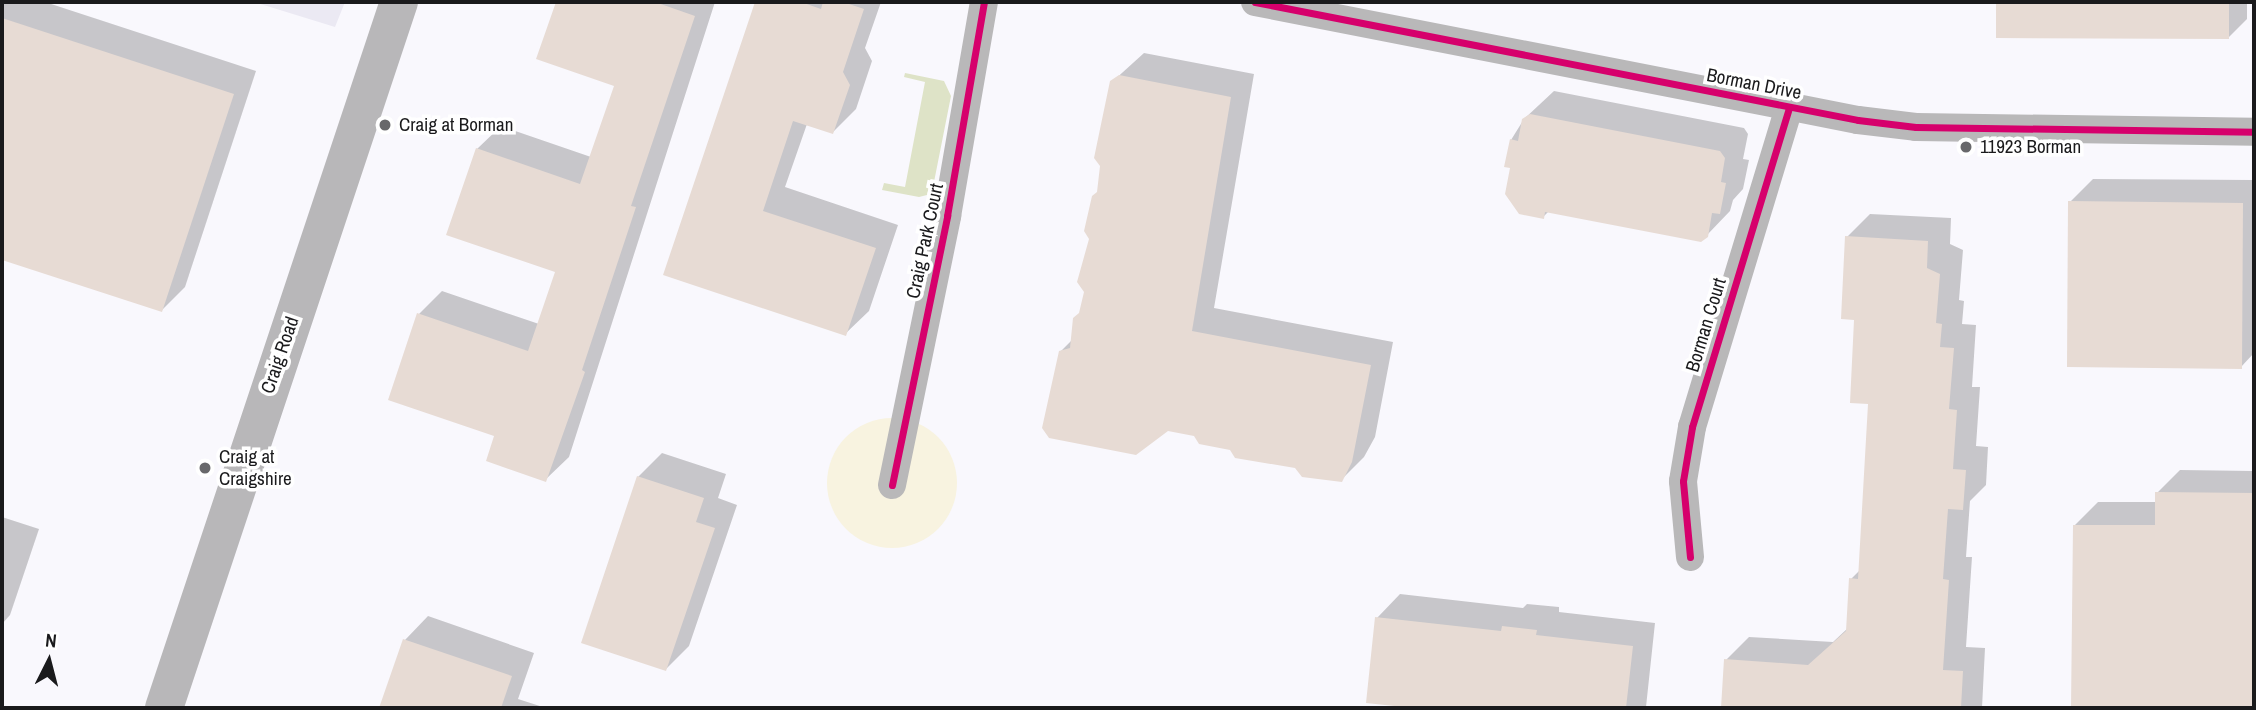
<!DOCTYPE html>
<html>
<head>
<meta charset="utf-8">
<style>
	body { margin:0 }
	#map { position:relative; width:2256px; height:710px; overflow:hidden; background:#f9f8fd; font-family:"Archivo Narrow",sans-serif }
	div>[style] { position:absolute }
	.built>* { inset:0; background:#ebe9f3 }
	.green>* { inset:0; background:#dee3c7 }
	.sand>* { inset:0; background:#f8f3e0 }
	.round { border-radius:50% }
	.shadow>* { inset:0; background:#0003 }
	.building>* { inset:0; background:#e7dbd4 }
	.street>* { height:28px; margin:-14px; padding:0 14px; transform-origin:14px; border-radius:14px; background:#b9b8b9 }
	.secondary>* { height:38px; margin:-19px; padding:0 19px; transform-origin:19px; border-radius:19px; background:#b8b7b9 }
	.cycleway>* { height:7px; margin:-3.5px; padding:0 3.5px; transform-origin:3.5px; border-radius:3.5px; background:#d6006c }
	.dots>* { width:19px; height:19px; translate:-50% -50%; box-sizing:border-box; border:4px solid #fff; border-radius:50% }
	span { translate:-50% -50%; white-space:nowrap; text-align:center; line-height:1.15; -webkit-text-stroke:7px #fff; paint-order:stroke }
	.street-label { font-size:19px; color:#1a1a1c }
	.poi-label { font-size:19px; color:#1a1a1c }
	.left { translate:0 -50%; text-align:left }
	.frame { position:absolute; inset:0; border:4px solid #1a1a1c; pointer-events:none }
	.north { position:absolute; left:14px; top:626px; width:70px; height:70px; -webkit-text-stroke:5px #fff; paint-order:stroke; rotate:6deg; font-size:19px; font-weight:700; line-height:28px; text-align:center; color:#1a1a1c }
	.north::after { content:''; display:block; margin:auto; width:24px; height:32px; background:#1a1a1c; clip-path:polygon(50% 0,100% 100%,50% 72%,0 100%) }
</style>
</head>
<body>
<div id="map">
	<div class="built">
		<i style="clip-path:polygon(254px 2px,345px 2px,335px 27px)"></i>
	</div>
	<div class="green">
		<i style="clip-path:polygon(905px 73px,944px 81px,951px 96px,933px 187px,931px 194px,919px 197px,882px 190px,884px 183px,905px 187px,925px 82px,904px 77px)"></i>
	</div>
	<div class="sand">
		<i class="round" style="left:827px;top:418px;width:130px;height:130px"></i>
	</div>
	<div class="shadow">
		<i style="clip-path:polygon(2px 2px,45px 2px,256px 71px,185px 287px,162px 310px,2px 258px)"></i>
		<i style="clip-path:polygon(558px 2px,715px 2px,569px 457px,545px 480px,496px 435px,419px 314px,442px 291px,539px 324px,557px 270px,477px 149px,501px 126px,591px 157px,616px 85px,538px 58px)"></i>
		<i style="clip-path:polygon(757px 2px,881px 2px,865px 48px,872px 61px,856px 109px,833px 132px,807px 124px,785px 187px,898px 225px,869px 311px,845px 334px,666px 274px)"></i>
		<i style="clip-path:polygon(1998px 2px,2247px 2px,2247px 19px,2228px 38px,1998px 36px)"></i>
		<i style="clip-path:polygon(1144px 53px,1254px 74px,1214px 308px,1393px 342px,1375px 437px,1364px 457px,1341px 480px,1195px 435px,1060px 352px,1072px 340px,1086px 292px,1112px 82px)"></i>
		<i style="clip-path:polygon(1554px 91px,1744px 128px,1748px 134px,1743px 159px,1749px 160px,1743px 189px,1733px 200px,1730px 211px,1707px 235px,1549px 211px,1543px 217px,1512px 167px,1511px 140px,1524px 119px)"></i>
		<i style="clip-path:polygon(2093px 179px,2254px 180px,2254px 353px,2241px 367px,2070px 202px)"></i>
		<i style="clip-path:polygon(1870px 214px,1951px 218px,1950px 244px,1963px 250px,1959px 300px,1964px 301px,1962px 324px,1976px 325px,1972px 387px,1980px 387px,1976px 446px,1988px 447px,1986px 485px,1970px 501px,1966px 557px,1972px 557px,1966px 647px,1985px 648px,1982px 708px,1723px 708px,1726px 660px,1749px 637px,1833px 642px,1848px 628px,1851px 579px,1861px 569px,1870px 402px,1847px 237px)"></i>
		<i style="clip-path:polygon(662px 453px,726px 474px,718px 498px,737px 505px,689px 646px,666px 669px,638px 477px)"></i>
		<i style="clip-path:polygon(2180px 470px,2254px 471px,2254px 708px,2073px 708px,2075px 525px,2098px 502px,2156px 502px,2157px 493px)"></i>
		<i style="clip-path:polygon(2px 517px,39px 529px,10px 615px,2px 624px)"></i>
		<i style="clip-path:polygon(1400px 594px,1523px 608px,1527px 604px,1559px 607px,1559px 612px,1655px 623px,1646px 707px,1428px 708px,1368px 701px,1377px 618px)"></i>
		<i style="clip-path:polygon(428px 616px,534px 653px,518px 699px,546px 708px,381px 708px,405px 640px)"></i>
	</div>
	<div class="building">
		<i style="clip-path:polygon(556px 2px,655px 2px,695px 16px,631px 206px,636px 207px,582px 370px,585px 372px,546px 482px,486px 461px,494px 436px,388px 400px,417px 313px,528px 351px,555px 272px,446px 235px,476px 148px,580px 184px,614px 86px,536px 59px)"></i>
		<i style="clip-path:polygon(755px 2px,801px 2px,821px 9px,823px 2px,843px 2px,864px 9px,843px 72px,850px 85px,833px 134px,793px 121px,763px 211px,876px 248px,846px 336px,663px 275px)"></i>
		<i style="clip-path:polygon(1996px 2px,2229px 2px,2229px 39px,1996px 38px)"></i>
		<i style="clip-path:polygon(2px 18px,234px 94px,162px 312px,2px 260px)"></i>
		<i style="clip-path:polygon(1119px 75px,1231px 97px,1192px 331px,1371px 365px,1352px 462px,1342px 482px,1302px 477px,1295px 468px,1235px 458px,1230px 450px,1199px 444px,1194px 436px,1168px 431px,1136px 455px,1049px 438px,1042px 428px,1059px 351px,1070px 348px,1073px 318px,1079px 313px,1084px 292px,1077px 282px,1089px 239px,1084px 231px,1092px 196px,1097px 192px,1100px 166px,1094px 158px,1110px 81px)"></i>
		<i style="clip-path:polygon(1530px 114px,1720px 151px,1725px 158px,1721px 182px,1726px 183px,1720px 214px,1712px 213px,1708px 237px,1701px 242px,1545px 212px,1544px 219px,1519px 214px,1505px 194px,1510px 168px,1504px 167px,1510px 139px,1518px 141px,1522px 119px)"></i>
		<i style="clip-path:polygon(2068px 201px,2243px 203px,2242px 369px,2067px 367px)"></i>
		<i style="clip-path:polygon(1845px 236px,1928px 241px,1927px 268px,1940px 274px,1936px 323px,1942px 324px,1940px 347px,1954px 348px,1949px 409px,1957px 410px,1953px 469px,1966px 470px,1963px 510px,1948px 509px,1943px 579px,1949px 580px,1943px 670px,1963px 671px,1961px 708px,1721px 708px,1724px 659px,1808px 665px,1846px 631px,1849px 578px,1858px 579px,1868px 404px,1850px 403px,1854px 320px,1841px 319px)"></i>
		<i style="clip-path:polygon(637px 476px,704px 498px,696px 522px,715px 528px,666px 671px,581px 643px)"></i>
		<i style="clip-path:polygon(2155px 492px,2254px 493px,2254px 708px,2071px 708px,2073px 525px,2155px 525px)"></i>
		<i style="clip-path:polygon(1375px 617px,1501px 631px,1502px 626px,1537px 630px,1536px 635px,1633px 646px,1626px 708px,1413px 708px,1366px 703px)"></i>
		<i style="clip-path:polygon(403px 639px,512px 676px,501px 708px,379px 708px)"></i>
	</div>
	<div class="street">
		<i style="left:1255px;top:2px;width:614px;rotate:11.07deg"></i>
		<i style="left:1858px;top:120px;width:58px;rotate:6.9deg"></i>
		<i style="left:1916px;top:127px;width:338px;rotate:0.8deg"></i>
		<i style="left:892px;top:485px;width:275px;rotate:-78.4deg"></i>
		<i style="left:947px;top:216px;width:217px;rotate:-80.2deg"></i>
		<i style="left:1690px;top:557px;width:76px;rotate:-95.3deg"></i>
		<i style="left:1683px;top:481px;width:55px;rotate:-80.5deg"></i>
		<i style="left:1692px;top:427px;width:334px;rotate:-73.1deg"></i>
	</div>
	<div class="secondary">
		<i style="left:164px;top:708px;width:744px;rotate:-71.59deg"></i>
	</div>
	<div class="cycleway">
		<i style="left:1255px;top:2px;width:614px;rotate:11.07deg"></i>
		<i style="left:1858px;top:120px;width:58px;rotate:6.9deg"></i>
		<i style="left:1916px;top:127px;width:338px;rotate:0.8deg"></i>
		<i style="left:892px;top:485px;width:275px;rotate:-78.4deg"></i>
		<i style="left:947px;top:216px;width:217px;rotate:-80.2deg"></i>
		<i style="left:1690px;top:557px;width:76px;rotate:-95.3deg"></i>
		<i style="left:1683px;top:481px;width:55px;rotate:-80.5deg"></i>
		<i style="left:1692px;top:427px;width:334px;rotate:-73.1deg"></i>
	</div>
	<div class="dots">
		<i style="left:385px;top:125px;background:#68686b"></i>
		<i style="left:1966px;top:147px;background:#68686b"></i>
		<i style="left:205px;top:468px;background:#68686b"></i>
	</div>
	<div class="street-label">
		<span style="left:1754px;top:84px;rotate:11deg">Borman Drive</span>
		<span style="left:925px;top:241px;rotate:-78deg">Craig Park Court</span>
		<span style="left:1706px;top:325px;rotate:-73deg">Borman Court</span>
		<span style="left:280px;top:355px;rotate:-71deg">Craig Road</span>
	</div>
	<div class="poi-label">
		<span class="left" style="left:399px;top:125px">Craig at Borman</span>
		<span class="left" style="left:1980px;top:147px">11923 Borman</span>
		<span class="left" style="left:219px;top:468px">Craig at<br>Craigshire</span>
	</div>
	<div class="frame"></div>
	<div class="north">N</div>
</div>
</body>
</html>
